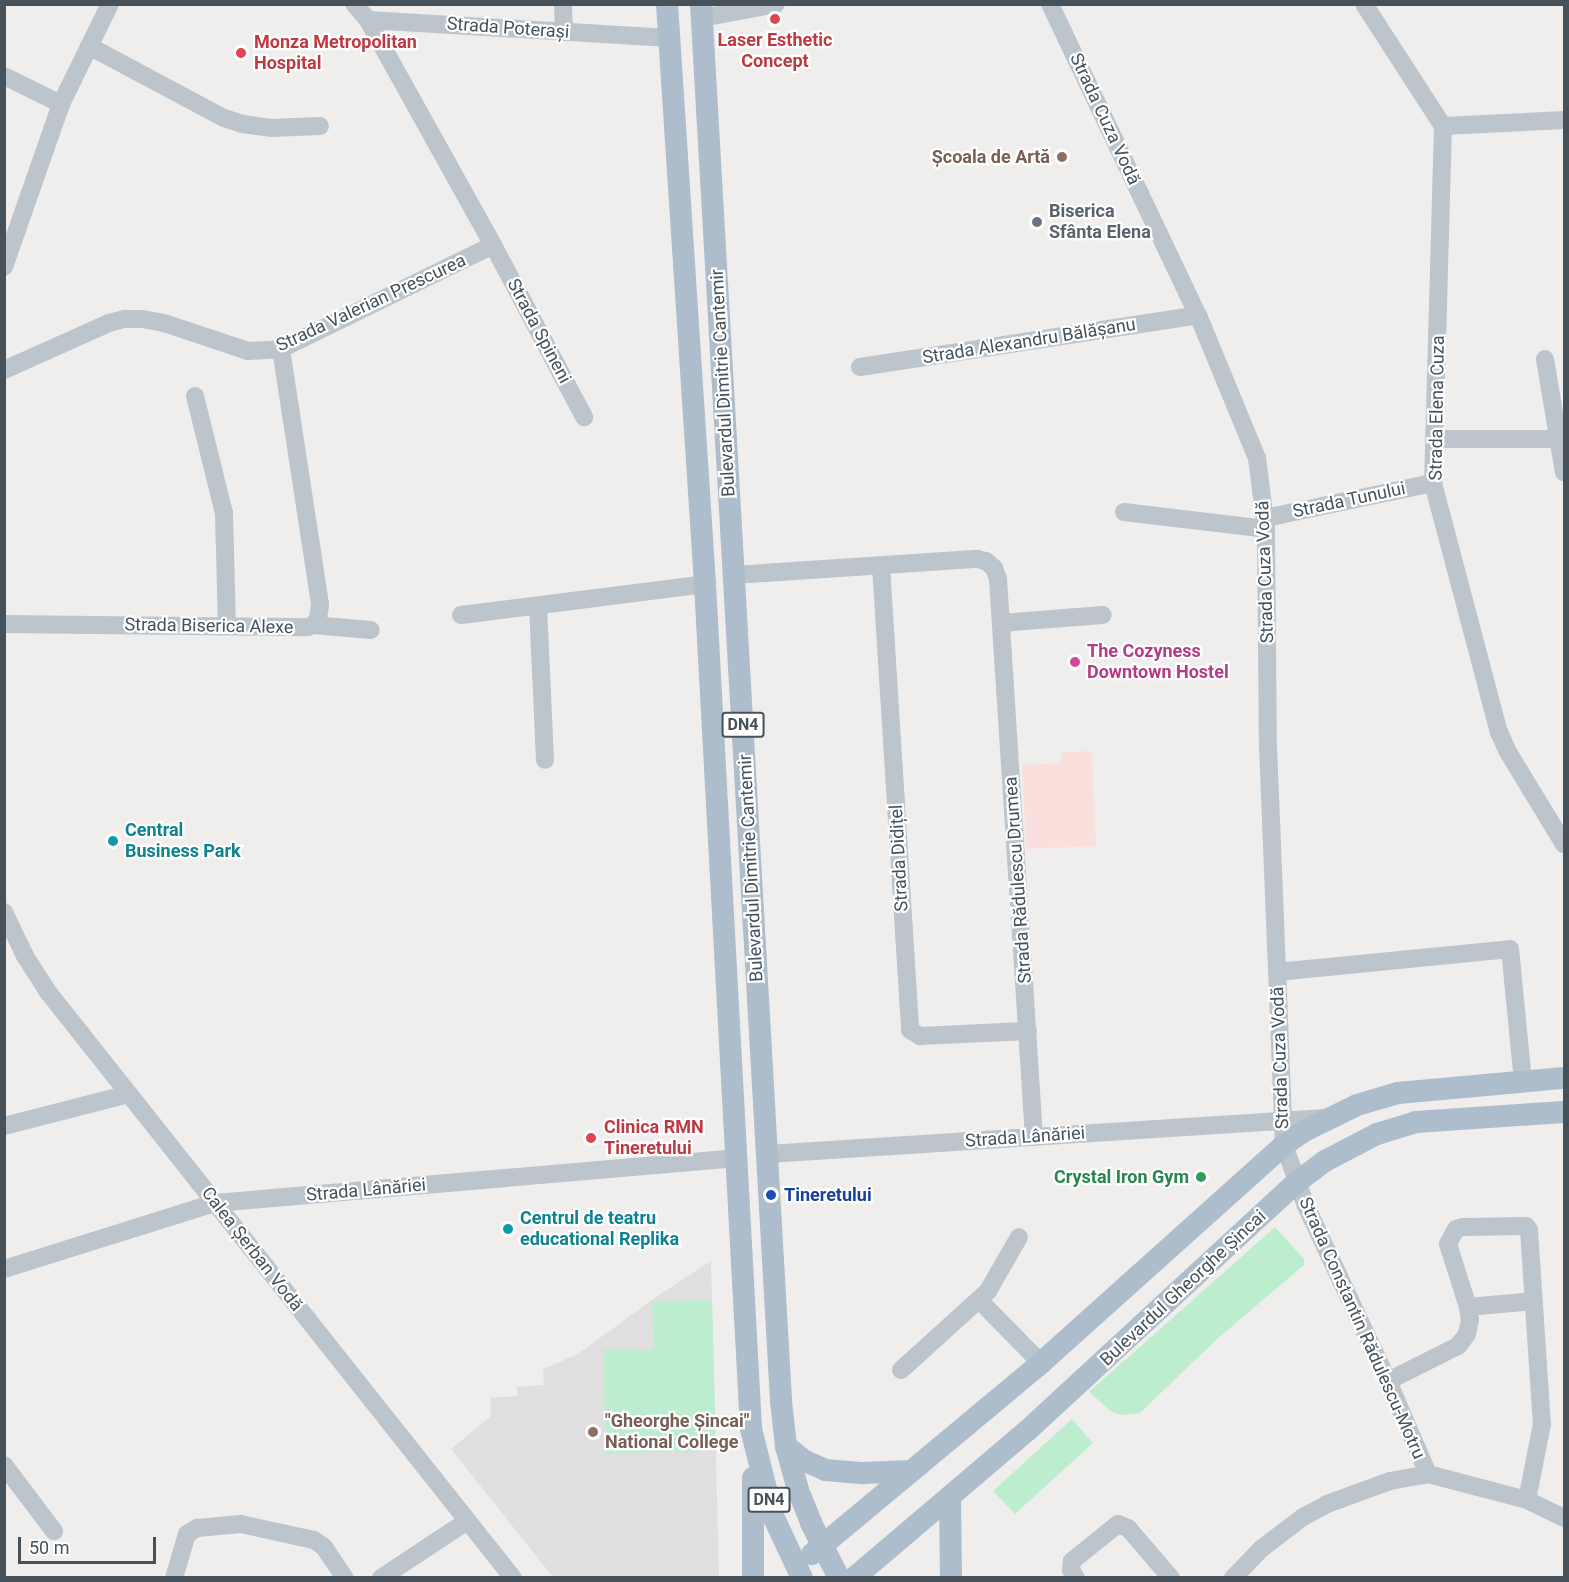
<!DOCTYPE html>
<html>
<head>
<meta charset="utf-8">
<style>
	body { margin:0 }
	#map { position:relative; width:1569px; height:1582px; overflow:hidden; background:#f0eded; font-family:Roboto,sans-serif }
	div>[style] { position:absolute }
	.education>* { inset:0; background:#e1dedf }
	.medical>* { inset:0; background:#f9e0dd }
	.green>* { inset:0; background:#bcedcf }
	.minor>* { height:18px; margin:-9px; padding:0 9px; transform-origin:9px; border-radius:9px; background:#bcc5cc }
	.major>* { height:22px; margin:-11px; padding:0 11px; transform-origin:11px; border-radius:11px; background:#adbdcb }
	.dots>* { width:16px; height:16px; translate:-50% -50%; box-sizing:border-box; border:3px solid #fff; border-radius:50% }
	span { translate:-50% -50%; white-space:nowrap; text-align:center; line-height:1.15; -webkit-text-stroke:4.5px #fff; paint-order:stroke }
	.shield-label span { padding:2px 4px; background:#fff; border:2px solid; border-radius:4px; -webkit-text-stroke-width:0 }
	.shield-label { font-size:16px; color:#46515a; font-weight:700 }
	.street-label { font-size:18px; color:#46515a }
	.health-label { font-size:18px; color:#be3a42; font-weight:700 }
	.left { translate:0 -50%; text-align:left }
	.education-label { font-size:18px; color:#785e54; font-weight:700 }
	.right { translate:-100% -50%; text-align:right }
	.worship-label { font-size:18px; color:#5b616d; font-weight:700 }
	.hotel-label { font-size:18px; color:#b23c85; font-weight:700 }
	.culture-label { font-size:18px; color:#0d838f; font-weight:700 }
	.leisure-label { font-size:18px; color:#27864d; font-weight:700 }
	.transit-label { font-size:18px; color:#164399; font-weight:700 }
	.frame { position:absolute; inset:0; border:6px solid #46515a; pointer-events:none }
	.scale { position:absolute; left:18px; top:1537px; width:138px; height:27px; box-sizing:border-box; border:3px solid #46515a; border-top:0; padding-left:8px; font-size:18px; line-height:21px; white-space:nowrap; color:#46515a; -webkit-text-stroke:4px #fff; paint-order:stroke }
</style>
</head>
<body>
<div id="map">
	<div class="education">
		<i style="clip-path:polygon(711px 1261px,719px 1577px,553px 1577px,451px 1449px,491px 1416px,490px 1398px,517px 1396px,517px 1387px,544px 1385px,543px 1369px,578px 1354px,653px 1299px)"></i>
	</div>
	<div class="medical">
		<i style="clip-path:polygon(1092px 751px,1096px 846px,1026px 849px,1022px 765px,1062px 763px,1062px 752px)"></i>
	</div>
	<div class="green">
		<i style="clip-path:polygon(1275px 1227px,1304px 1259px,1304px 1265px,1217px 1339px,1140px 1413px,1122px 1415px,1112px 1412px,1089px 1392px)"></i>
		<i style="clip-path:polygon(712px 1300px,716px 1450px,606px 1454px,603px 1350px,654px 1349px,652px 1301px)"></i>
		<i style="clip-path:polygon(1072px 1419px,1093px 1443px,1015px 1514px,993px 1491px)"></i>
	</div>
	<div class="minor">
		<i style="left:563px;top:4px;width:28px;rotate:88deg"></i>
		<i style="left:1050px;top:4px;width:344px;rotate:64.6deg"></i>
		<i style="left:1198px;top:315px;width:155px;rotate:67.6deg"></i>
		<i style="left:1257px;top:458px;width:72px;rotate:82.8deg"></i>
		<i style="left:1266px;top:529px;width:217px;rotate:89.5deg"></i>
		<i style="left:1268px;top:746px;width:399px;rotate:87.7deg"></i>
		<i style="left:1284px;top:1145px;width:65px;rotate:70.2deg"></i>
		<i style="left:1306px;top:1206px;width:193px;rotate:64.9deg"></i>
		<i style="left:1388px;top:1381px;width:101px;rotate:66.7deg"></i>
		<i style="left:1428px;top:1474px;width:102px;rotate:14.7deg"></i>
		<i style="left:1527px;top:1500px;width:41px;rotate:25.9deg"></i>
		<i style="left:1364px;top:4px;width:145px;rotate:57.1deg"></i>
		<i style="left:1443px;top:126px;width:357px;rotate:91.6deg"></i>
		<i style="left:1433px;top:483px;width:258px;rotate:75.2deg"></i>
		<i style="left:1499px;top:732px;width:22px;rotate:66deg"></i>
		<i style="left:1508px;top:752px;width:108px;rotate:58.7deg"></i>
		<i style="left:702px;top:18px;width:75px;rotate:-10.7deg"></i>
		<i style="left:368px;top:20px;width:302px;rotate:3.4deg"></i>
		<i style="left:89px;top:46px;width:153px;rotate:28.1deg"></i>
		<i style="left:224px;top:118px;width:20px;rotate:18deg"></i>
		<i style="left:243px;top:124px;width:28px;rotate:8deg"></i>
		<i style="left:271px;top:128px;width:49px;rotate:-2.3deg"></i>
		<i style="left:4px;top:76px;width:64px;rotate:26.2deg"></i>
		<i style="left:1443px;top:126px;width:121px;rotate:-2.8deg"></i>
		<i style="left:493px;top:245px;width:195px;rotate:62.1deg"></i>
		<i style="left:4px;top:267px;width:173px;rotate:-70.7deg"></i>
		<i style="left:61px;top:104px;width:111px;rotate:-63.9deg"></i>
		<i style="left:1545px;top:359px;width:115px;rotate:80.5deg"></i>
		<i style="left:860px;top:367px;width:342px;rotate:-8.7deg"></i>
		<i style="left:4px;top:370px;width:115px;rotate:-24.1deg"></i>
		<i style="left:109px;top:323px;width:16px;rotate:-15deg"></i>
		<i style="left:124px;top:319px;width:18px"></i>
		<i style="left:142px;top:319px;width:22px;rotate:10deg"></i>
		<i style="left:164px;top:323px;width:89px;rotate:18.4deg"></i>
		<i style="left:248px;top:351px;width:33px;rotate:-3deg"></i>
		<i style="left:281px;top:349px;width:236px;rotate:-26.1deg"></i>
		<i style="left:493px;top:245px;width:257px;rotate:-119.1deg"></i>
		<i style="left:368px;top:20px;width:21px;rotate:-131deg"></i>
		<i style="left:195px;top:396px;width:121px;rotate:76.1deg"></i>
		<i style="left:224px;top:513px;width:113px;rotate:88.5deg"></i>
		<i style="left:1435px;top:439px;width:124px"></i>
		<i style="left:1124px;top:512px;width:143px;rotate:6.8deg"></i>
		<i style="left:1265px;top:518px;width:172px;rotate:-11.8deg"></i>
		<i style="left:881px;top:566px;width:465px;rotate:86.4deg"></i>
		<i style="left:910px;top:1030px;width:12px;rotate:31deg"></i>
		<i style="left:920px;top:1036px;width:108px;rotate:-2.7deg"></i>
		<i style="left:734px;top:575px;width:244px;rotate:-3.8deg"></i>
		<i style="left:977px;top:559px;width:9px;rotate:13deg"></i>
		<i style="left:986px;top:561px;width:11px;rotate:41deg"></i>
		<i style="left:994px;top:568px;width:12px;rotate:70deg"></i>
		<i style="left:998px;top:579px;width:559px;rotate:86.31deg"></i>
		<i style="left:538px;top:606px;width:154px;rotate:87.4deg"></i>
		<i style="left:461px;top:615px;width:246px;rotate:-7.2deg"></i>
		<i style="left:1001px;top:623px;width:102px;rotate:-4.5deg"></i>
		<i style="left:4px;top:624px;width:304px;rotate:0.6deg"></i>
		<i style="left:308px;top:627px;width:5px;rotate:-22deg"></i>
		<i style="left:313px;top:625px;width:8px;rotate:-50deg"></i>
		<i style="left:318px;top:619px;width:15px;rotate:-82deg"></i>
		<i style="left:320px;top:604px;width:258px;rotate:-98.7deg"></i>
		<i style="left:313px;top:625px;width:58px;rotate:4.9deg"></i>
		<i style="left:4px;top:912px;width:49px;rotate:64.5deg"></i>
		<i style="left:25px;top:956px;width:43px;rotate:57.4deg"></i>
		<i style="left:48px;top:992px;width:748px;rotate:51.57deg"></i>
		<i style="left:1277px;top:972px;width:234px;rotate:-5.6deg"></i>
		<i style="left:1510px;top:949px;width:134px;rotate:84.4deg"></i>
		<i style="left:4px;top:1126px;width:129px;rotate:-14.4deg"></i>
		<i style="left:768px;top:1154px;width:559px;rotate:-3.69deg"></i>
		<i style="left:4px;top:1269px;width:221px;rotate:-17.4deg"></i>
		<i style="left:215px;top:1203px;width:525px;rotate:-4.92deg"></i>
		<i style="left:979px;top:1300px;width:88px;rotate:45.5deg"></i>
		<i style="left:1468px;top:1307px;width:66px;rotate:-5.2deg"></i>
		<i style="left:901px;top:1370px;width:118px;rotate:-42.2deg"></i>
		<i style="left:988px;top:1291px;width:62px;rotate:-60.1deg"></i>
		<i style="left:1388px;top:1381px;width:78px;rotate:-26.6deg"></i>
		<i style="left:1458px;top:1346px;width:15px;rotate:-53deg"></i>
		<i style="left:1467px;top:1334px;width:14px;rotate:-78deg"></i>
		<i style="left:1470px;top:1320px;width:13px;rotate:-99deg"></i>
		<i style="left:1468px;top:1307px;width:66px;rotate:-107.6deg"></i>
		<i style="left:1448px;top:1244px;width:17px;rotate:-62deg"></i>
		<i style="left:1456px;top:1229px;width:7px;rotate:-16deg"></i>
		<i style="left:1463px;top:1227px;width:63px;rotate:-0.9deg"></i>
		<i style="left:1526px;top:1226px;width:5px;rotate:53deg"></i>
		<i style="left:1529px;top:1230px;width:194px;rotate:86.2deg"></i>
		<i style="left:1542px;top:1424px;width:77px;rotate:101.2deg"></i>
		<i style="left:4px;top:1465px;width:83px;rotate:52.9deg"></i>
		<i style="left:174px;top:1578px;width:46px;rotate:-73.5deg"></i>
		<i style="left:187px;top:1534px;width:12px;rotate:-31deg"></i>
		<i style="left:197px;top:1528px;width:44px;rotate:-5.2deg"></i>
		<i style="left:241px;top:1524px;width:75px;rotate:12.4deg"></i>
		<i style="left:314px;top:1540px;width:12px;rotate:35deg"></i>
		<i style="left:324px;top:1547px;width:37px;rotate:56deg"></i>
		<i style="left:381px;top:1578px;width:103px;rotate:-33.5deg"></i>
		<i style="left:1076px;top:1578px;width:9px;rotate:-122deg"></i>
		<i style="left:1071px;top:1570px;width:9px;rotate:-84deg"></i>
		<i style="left:1072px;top:1561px;width:59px;rotate:-38.8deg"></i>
		<i style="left:1118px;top:1524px;width:11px;rotate:22deg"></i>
		<i style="left:1128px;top:1528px;width:66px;rotate:49.3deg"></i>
		<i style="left:1233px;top:1578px;width:40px;rotate:-46deg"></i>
		<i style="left:1261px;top:1549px;width:53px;rotate:-37.3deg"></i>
		<i style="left:1303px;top:1517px;width:27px;rotate:-28deg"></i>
		<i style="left:1327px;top:1504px;width:67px;rotate:-20.1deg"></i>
		<i style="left:1390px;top:1481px;width:39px;rotate:-10deg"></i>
	</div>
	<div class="major">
		<i style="left:667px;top:4px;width:581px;rotate:86.25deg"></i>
		<i style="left:705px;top:584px;width:846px;rotate:86.88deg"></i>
		<i style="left:751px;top:1429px;width:90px;rotate:75.8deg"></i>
		<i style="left:773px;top:1516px;width:68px;rotate:64.9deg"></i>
		<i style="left:701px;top:4px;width:1399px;rotate:86.72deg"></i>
		<i style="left:781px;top:1401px;width:45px;rotate:83.7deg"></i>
		<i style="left:786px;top:1446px;width:46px;rotate:74.7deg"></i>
		<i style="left:798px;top:1490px;width:35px;rotate:68deg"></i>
		<i style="left:811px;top:1523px;width:62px;rotate:63deg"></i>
		<i style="left:786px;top:1446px;width:22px;rotate:39deg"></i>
		<i style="left:803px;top:1460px;width:24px;rotate:24deg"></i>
		<i style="left:825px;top:1470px;width:38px;rotate:5deg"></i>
		<i style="left:863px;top:1473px;width:48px;rotate:-2.4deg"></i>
		<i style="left:950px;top:1497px;width:81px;rotate:89.3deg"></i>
		<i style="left:812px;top:1554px;width:298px;rotate:-39.8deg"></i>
		<i style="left:1041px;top:1363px;width:326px;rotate:-41.9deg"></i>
		<i style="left:1284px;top:1145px;width:24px;rotate:-35deg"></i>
		<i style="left:1304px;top:1131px;width:59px;rotate:-26.1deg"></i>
		<i style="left:1357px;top:1105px;width:43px;rotate:-16.3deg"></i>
		<i style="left:1398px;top:1093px;width:167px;rotate:-5.2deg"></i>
		<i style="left:753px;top:1578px;width:100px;rotate:-90deg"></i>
		<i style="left:854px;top:1578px;width:228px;rotate:-40.4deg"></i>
		<i style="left:1028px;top:1430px;width:366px;rotate:-42.7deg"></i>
		<i style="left:1297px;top:1182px;width:35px;rotate:-37deg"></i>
		<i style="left:1325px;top:1161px;width:59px;rotate:-27.4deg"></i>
		<i style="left:1377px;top:1134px;width:41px;rotate:-17.1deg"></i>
		<i style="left:1416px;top:1122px;width:148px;rotate:-3.9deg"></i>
	</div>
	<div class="dots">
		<i style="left:775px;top:19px;background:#e0444e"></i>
		<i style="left:241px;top:53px;background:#e0444e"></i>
		<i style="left:1062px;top:157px;background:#8d6e63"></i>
		<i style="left:1037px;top:222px;background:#6b7280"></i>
		<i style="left:1075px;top:662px;background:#d1479c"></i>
		<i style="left:113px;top:841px;background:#0f9aa8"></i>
		<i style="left:591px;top:1138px;background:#e0444e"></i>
		<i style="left:1201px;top:1177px;background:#2e9e5b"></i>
		<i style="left:771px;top:1195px;background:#1a4fb4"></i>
		<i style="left:508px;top:1229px;background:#0f9aa8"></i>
		<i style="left:593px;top:1432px;background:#8d6e63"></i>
	</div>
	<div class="shield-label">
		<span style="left:743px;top:725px">DN4</span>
		<span style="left:769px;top:1500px">DN4</span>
	</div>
	<div class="street-label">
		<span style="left:508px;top:28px;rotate:4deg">Strada Poterași</span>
		<span style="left:1105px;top:119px;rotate:65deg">Strada Cuza Vodă</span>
		<span style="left:371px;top:303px;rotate:-25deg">Strada Valerian Prescurea</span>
		<span style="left:539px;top:331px;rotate:62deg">Strada Spineni</span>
		<span style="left:1029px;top:341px;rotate:-9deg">Strada Alexandru Bălășanu</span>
		<span style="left:723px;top:383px;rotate:-93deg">Bulevardul Dimitrie Cantemir</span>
		<span style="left:1437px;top:408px;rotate:-89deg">Strada Elena Cuza</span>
		<span style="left:1349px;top:500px;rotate:-12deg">Strada Tunului</span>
		<span style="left:1265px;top:572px;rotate:-92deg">Strada Cuza Vodă</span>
		<span style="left:209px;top:626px;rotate:1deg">Strada Biserica Alexe</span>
		<span style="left:899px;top:858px;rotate:-93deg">Strada Didițel</span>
		<span style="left:751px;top:868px;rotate:-93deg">Bulevardul Dimitrie Cantemir</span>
		<span style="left:1018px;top:880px;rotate:-94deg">Strada Rădulescu Drumea</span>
		<span style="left:1280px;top:1058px;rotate:-92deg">Strada Cuza Vodă</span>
		<span style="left:1025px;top:1137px;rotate:-4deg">Strada Lânăriei</span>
		<span style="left:366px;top:1190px;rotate:-5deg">Strada Lânăriei</span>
		<span style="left:252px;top:1249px;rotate:52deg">Calea Șerban Vodă</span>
		<span style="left:1183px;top:1288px;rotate:-43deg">Bulevardul Gheorghe Șincai</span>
		<span style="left:1362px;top:1328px;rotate:66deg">Strada Constantin Rădulescu-Motru</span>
	</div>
	<div class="health-label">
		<span style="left:775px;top:51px">Laser Esthetic<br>Concept</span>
		<span class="left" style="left:254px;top:53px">Monza Metropolitan<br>Hospital</span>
		<span class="left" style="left:604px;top:1138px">Clinica RMN<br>Tineretului</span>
	</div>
	<div class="education-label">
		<span class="right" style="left:1050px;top:157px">Școala de Artă</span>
		<span class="left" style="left:605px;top:1432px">"Gheorghe Șincai"<br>National College</span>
	</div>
	<div class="worship-label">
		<span class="left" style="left:1049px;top:222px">Biserica<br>Sfânta Elena</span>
	</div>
	<div class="hotel-label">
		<span class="left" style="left:1087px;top:662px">The Cozyness<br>Downtown Hostel</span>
	</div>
	<div class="culture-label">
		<span class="left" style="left:125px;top:841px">Central<br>Business Park</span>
		<span class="left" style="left:520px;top:1229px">Centrul de teatru<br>educational Replika</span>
	</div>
	<div class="leisure-label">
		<span class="right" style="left:1189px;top:1177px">Crystal Iron Gym</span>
	</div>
	<div class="transit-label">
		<span class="left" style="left:784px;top:1195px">Tineretului</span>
	</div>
	<div class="frame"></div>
	<div class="scale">50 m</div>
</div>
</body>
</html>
